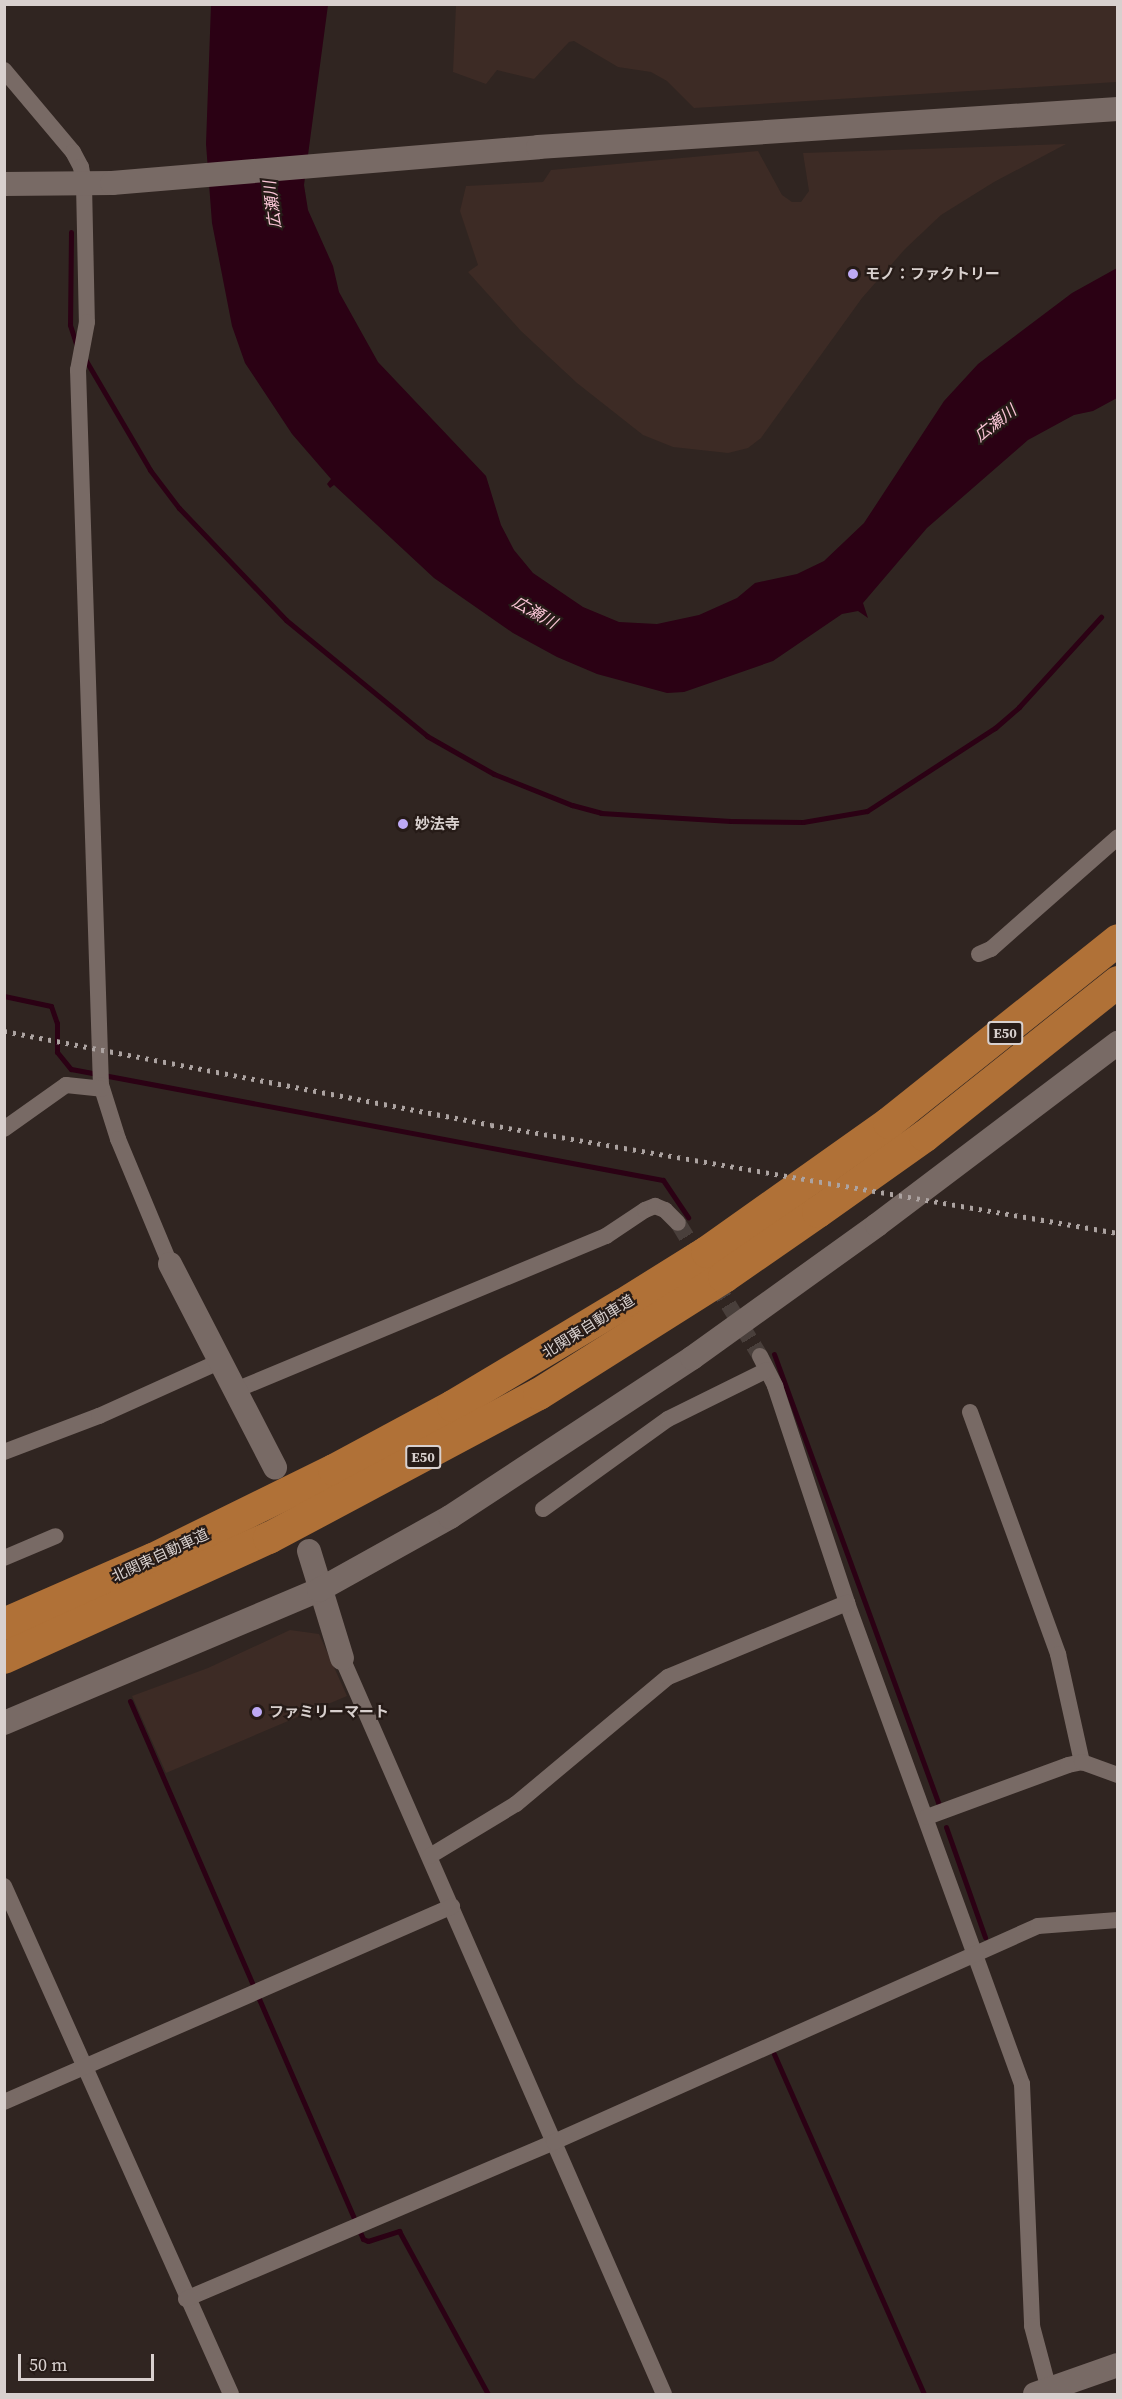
<!DOCTYPE html>
<html>
<head>
<meta charset="utf-8">
<style>
	body { margin:0 }
	#map { position:relative; width:1122px; height:2399px; overflow:hidden; background:#302521; font-family:"Source Serif 4","Noto Sans JP",serif }
	div>[style] { position:absolute }
	.built>* { inset:0; background:#3d2b25 }
	.water>* { inset:0; background:#2b0114 }
	.stream>* { height:5px; margin:-2.5px; padding:0 2.5px; transform-origin:2.5px; border-radius:2.5px; background:#2b0114 }
	.street-tunnel>* { height:16px; margin-top:-8px; transform-origin:0; background:repeating-linear-gradient(90deg,#493f3b 0 16px,transparent 0 24px) }
	.street>* { height:16px; margin:-8px; padding:0 8px; transform-origin:8px; border-radius:8px; background:#786a65 }
	.secondary>* { height:24px; margin:-12px; padding:0 12px; transform-origin:12px; border-radius:12px; background:#786a65 }
	.highway>* { height:32px; margin:-16px; padding:0 16px; transform-origin:16px; border-radius:16px; background:#b07137 }
	.rail>* { height:4.5px; margin-top:-2.25px; transform-origin:0; background:repeating-linear-gradient(90deg,#aca3a1 0 3px,transparent 0 9px) }
	.dots>* { width:16px; height:16px; translate:-50% -50%; box-sizing:border-box; border:3px solid #261b17; border-radius:50% }
	span { translate:-50% -50%; white-space:nowrap; text-align:center; line-height:1.15; -webkit-text-stroke:4.5px #261b17; paint-order:stroke }
	.shield-label span { padding:2px 4px; background:#261b17; border:2px solid; border-radius:4px; -webkit-text-stroke-width:0 }
	.shield-label { font-size:14px; color:#d8d0ce; font-weight:700 }
	.poi-label { font-size:15px; color:#d8d0ce; font-weight:700 }
	.left { translate:0 -50%; text-align:left }
	.street-label { font-size:15px; color:#d8d0ce }
	.water-label { font-size:16px; color:#fbc6d7; font-style:italic }
	.frame { position:absolute; inset:0; border:6px solid #d8d0ce; pointer-events:none }
	.scale { position:absolute; left:18px; top:2354px; width:136px; height:27px; box-sizing:border-box; border:3px solid #d8d0ce; border-top:0; padding-left:8px; font-size:18px; line-height:21px; white-space:nowrap; color:#d8d0ce; -webkit-text-stroke:4px #261b17; paint-order:stroke }
</style>
</head>
<body>
<div id="map">
	<div class="built">
		<i style="clip-path:polygon(456px 5px,1117px 5px,1117px 82px,694px 108px,667px 81px,651px 72px,618px 67px,574px 41px,569px 42px,534px 79px,497px 70px,486px 84px,453px 72px)"></i>
		<i style="clip-path:polygon(1066px 144px,994px 182px,941px 215px,905px 249px,862px 298px,761px 438px,748px 448px,728px 453px,673px 447px,643px 435px,577px 383px,521px 331px,468px 272px,478px 265px,460px 211px,466px 186px,543px 182px,551px 170px,758px 151px,782px 195px,792px 202px,801px 202px,809px 191px,803px 153px)"></i>
		<i style="clip-path:polygon(290px 1630px,319px 1634px,347px 1696px,166px 1773px,132px 1696px,208px 1668px)"></i>
	</div>
	<div class="water">
		<i style="clip-path:polygon(211px 5px,328px 5px,304px 185px,308px 210px,333px 266px,339px 292px,378px 362px,486px 476px,501px 525px,514px 550px,533px 573px,583px 607px,619px 622px,657px 624px,699px 615px,737px 598px,755px 583px,797px 574px,824px 561px,864px 523px,944px 401px,978px 364px,1072px 293px,1117px 268px,1117px 398px,1093px 411px,1074px 415px,1028px 440px,927px 528px,863px 603px,868px 618px,858px 611px,842px 614px,773px 661px,684px 692px,667px 693px,597px 674px,557px 657px,513px 633px,434px 578px,334px 485px,330px 488px,327px 484px,331px 479px,292px 434px,245px 363px,232px 326px,212px 223px,206px 144px)"></i>
	</div>
	<div class="stream">
		<i style="left:71px;top:232px;width:93px;rotate:90.6deg"></i>
		<i style="left:70px;top:325px;width:22px;rotate:72deg"></i>
		<i style="left:85px;top:359px;width:129px;rotate:59.6deg"></i>
		<i style="left:150px;top:470px;width:48px;rotate:52.7deg"></i>
		<i style="left:179px;top:508px;width:155px;rotate:46.3deg"></i>
		<i style="left:286px;top:620px;width:183px;rotate:39.4deg"></i>
		<i style="left:427px;top:736px;width:77px;rotate:29.6deg"></i>
		<i style="left:494px;top:774px;width:84px;rotate:21.7deg"></i>
		<i style="left:572px;top:805px;width:30px;rotate:15deg"></i>
		<i style="left:601px;top:813px;width:130px;rotate:3.5deg"></i>
		<i style="left:731px;top:821px;width:72px;rotate:0.8deg"></i>
		<i style="left:803px;top:822px;width:65px;rotate:-9.8deg"></i>
		<i style="left:867px;top:811px;width:153px;rotate:-33deg"></i>
		<i style="left:995px;top:728px;width:32px;rotate:-41deg"></i>
		<i style="left:1019px;top:707px;width:122px;rotate:-47.7deg"></i>
		<i style="left:4px;top:996px;width:48px;rotate:12deg"></i>
		<i style="left:51px;top:1006px;width:18px;rotate:71deg"></i>
		<i style="left:57px;top:1023px;width:29px;rotate:90deg"></i>
		<i style="left:57px;top:1052px;width:22px;rotate:51deg"></i>
		<i style="left:71px;top:1069px;width:602px;rotate:10.62deg"></i>
		<i style="left:663px;top:1180px;width:45px;rotate:56deg"></i>
		<i style="left:774px;top:1354px;width:478px;rotate:69.9deg"></i>
		<i style="left:130px;top:1701px;width:586px;rotate:66.58deg"></i>
		<i style="left:363px;top:2239px;width:5px;rotate:22deg"></i>
		<i style="left:368px;top:2241px;width:33px;rotate:-18deg"></i>
		<i style="left:399px;top:2231px;width:186px;rotate:61.4deg"></i>
		<i style="left:946px;top:1827px;width:117px;rotate:70.5deg"></i>
		<i style="left:774px;top:2054px;width:372px;rotate:66.2deg"></i>
	</div>
	<div class="street-tunnel">
		<i style="left:678px;top:1223px;width:156px;rotate:58.3deg"></i>
	</div>
	<div class="street">
		<i style="left:4px;top:70px;width:107px;rotate:49.9deg"></i>
		<i style="left:73px;top:152px;width:17px;rotate:62deg"></i>
		<i style="left:81px;top:167px;width:17px;rotate:80deg"></i>
		<i style="left:84px;top:184px;width:138px;rotate:88.8deg"></i>
		<i style="left:87px;top:322px;width:49px;rotate:100.6deg"></i>
		<i style="left:78px;top:370px;width:715px;rotate:88.16deg"></i>
		<i style="left:101px;top:1085px;width:57px;rotate:72.5deg"></i>
		<i style="left:118px;top:1139px;width:135px;rotate:67.4deg"></i>
		<i style="left:979px;top:954px;width:13px;rotate:-23deg"></i>
		<i style="left:991px;top:949px;width:169px;rotate:-41.4deg"></i>
		<i style="left:4px;top:1129px;width:76px;rotate:-35.4deg"></i>
		<i style="left:66px;top:1085px;width:36px;rotate:6deg"></i>
		<i style="left:760px;top:1356px;width:34px;rotate:63deg"></i>
		<i style="left:775px;top:1386px;width:229px;rotate:71.6deg"></i>
		<i style="left:847px;top:1603px;width:512px;rotate:70.01deg"></i>
		<i style="left:1022px;top:2084px;width:242px;rotate:87.6deg"></i>
		<i style="left:1032px;top:2326px;width:66px;rotate:75.1deg"></i>
		<i style="left:236px;top:1390px;width:401px;rotate:-22.6deg"></i>
		<i style="left:606px;top:1236px;width:47px;rotate:-33.7deg"></i>
		<i style="left:645px;top:1210px;width:11px;rotate:-22deg"></i>
		<i style="left:655px;top:1206px;width:11px;rotate:22deg"></i>
		<i style="left:665px;top:1210px;width:18px;rotate:45deg"></i>
		<i style="left:970px;top:1412px;width:258px;rotate:70deg"></i>
		<i style="left:1058px;top:1654px;width:111px;rotate:77.5deg"></i>
		<i style="left:4px;top:1452px;width:102px;rotate:-20.8deg"></i>
		<i style="left:99px;top:1416px;width:134px;rotate:-24.3deg"></i>
		<i style="left:543px;top:1509px;width:154px;rotate:-35.8deg"></i>
		<i style="left:668px;top:1419px;width:110px;rotate:-26.3deg"></i>
		<i style="left:4px;top:1558px;width:56px;rotate:-22.9deg"></i>
		<i style="left:342px;top:1658px;width:803px;rotate:66.37deg"></i>
		<i style="left:927px;top:1817px;width:150px;rotate:-20.2deg"></i>
		<i style="left:1068px;top:1765px;width:14px;rotate:-12deg"></i>
		<i style="left:1082px;top:1762px;width:38px;rotate:20deg"></i>
		<i style="left:430px;top:1856px;width:100px;rotate:-31.2deg"></i>
		<i style="left:516px;top:1804px;width:198px;rotate:-39.9deg"></i>
		<i style="left:668px;top:1677px;width:194px;rotate:-22.5deg"></i>
		<i style="left:4px;top:1886px;width:556px;rotate:65.92deg"></i>
		<i style="left:4px;top:2102px;width:489px;rotate:-23.6deg"></i>
		<i style="left:186px;top:2299px;width:400px;rotate:-23.1deg"></i>
		<i style="left:554px;top:2142px;width:530px;rotate:-24.05deg"></i>
		<i style="left:1038px;top:1926px;width:80px;rotate:-4.3deg"></i>
	</div>
	<div class="secondary">
		<i style="left:4px;top:184px;width:108px;rotate:-0.5deg"></i>
		<i style="left:112px;top:183px;width:428px;rotate:-4.8deg"></i>
		<i style="left:538px;top:147px;width:581px;rotate:-3.75deg"></i>
		<i style="left:170px;top:1264px;width:229px;rotate:62.7deg"></i>
		<i style="left:309px;top:1551px;width:112px;rotate:72.9deg"></i>
		<i style="left:4px;top:1723px;width:342px;rotate:-22.9deg"></i>
		<i style="left:319px;top:1590px;width:150px;rotate:-29.1deg"></i>
		<i style="left:450px;top:1517px;width:290px;rotate:-33.3deg"></i>
		<i style="left:692px;top:1358px;width:228px;rotate:-35.7deg"></i>
		<i style="left:877px;top:1225px;width:302px;rotate:-37.1deg"></i>
		<i style="left:1035px;top:2394px;width:88px;rotate:-19.3deg"></i>
	</div>
	<div class="highway">
		<i style="left:4px;top:1624px;width:163px;rotate:-23.6deg"></i>
		<i style="left:153px;top:1559px;width:202px;rotate:-26.2deg"></i>
		<i style="left:334px;top:1470px;width:135px;rotate:-28.3deg"></i>
		<i style="left:453px;top:1406px;width:197px;rotate:-30.9deg"></i>
		<i style="left:622px;top:1305px;width:100px;rotate:-31.9deg"></i>
		<i style="left:707px;top:1252px;width:223px;rotate:-35.3deg"></i>
		<i style="left:889px;top:1123px;width:293px;rotate:-38.6deg"></i>
		<i style="left:4px;top:1658px;width:291px;rotate:-24.4deg"></i>
		<i style="left:269px;top:1538px;width:306px;rotate:-28.1deg"></i>
		<i style="left:539px;top:1394px;width:219px;rotate:-32.3deg"></i>
		<i style="left:724px;top:1277px;width:114px;rotate:-34.7deg"></i>
		<i style="left:818px;top:1212px;width:131px;rotate:-35.4deg"></i>
		<i style="left:925px;top:1136px;width:247px;rotate:-38.6deg"></i>
	</div>
	<div class="rail">
		<i style="left:4px;top:1031px;width:496px;rotate:10.9deg"></i>
		<i style="left:491px;top:1125px;width:636px;rotate:9.77deg"></i>
	</div>
	<div class="dots">
		<i style="left:853px;top:274px;background:#bda9f5"></i>
		<i style="left:403px;top:824px;background:#bda9f5"></i>
		<i style="left:257px;top:1712px;background:#bda9f5"></i>
	</div>
	<div class="shield-label">
		<span style="left:1005px;top:1033px">E50</span>
		<span style="left:423px;top:1457px">E50</span>
	</div>
	<div class="poi-label">
		<span class="left" style="left:865px;top:274px">モノ：ファクトリー</span>
		<span class="left" style="left:415px;top:824px">妙法寺</span>
		<span class="left" style="left:269px;top:1712px">ファミリーマート</span>
	</div>
	<div class="street-label">
		<span style="left:588px;top:1326px;rotate:-32deg">北関東自動車道</span>
		<span style="left:160px;top:1555px;rotate:-25deg">北関東自動車道</span>
	</div>
	<div class="water-label">
		<span style="left:272px;top:205px;rotate:-97deg">広瀬川</span>
		<span style="left:995px;top:423px;rotate:-38deg">広瀬川</span>
		<span style="left:535px;top:612px;rotate:30deg">広瀬川</span>
	</div>
	<div class="frame"></div>
	<div class="scale">50 m</div>
</div>
</body>
</html>
